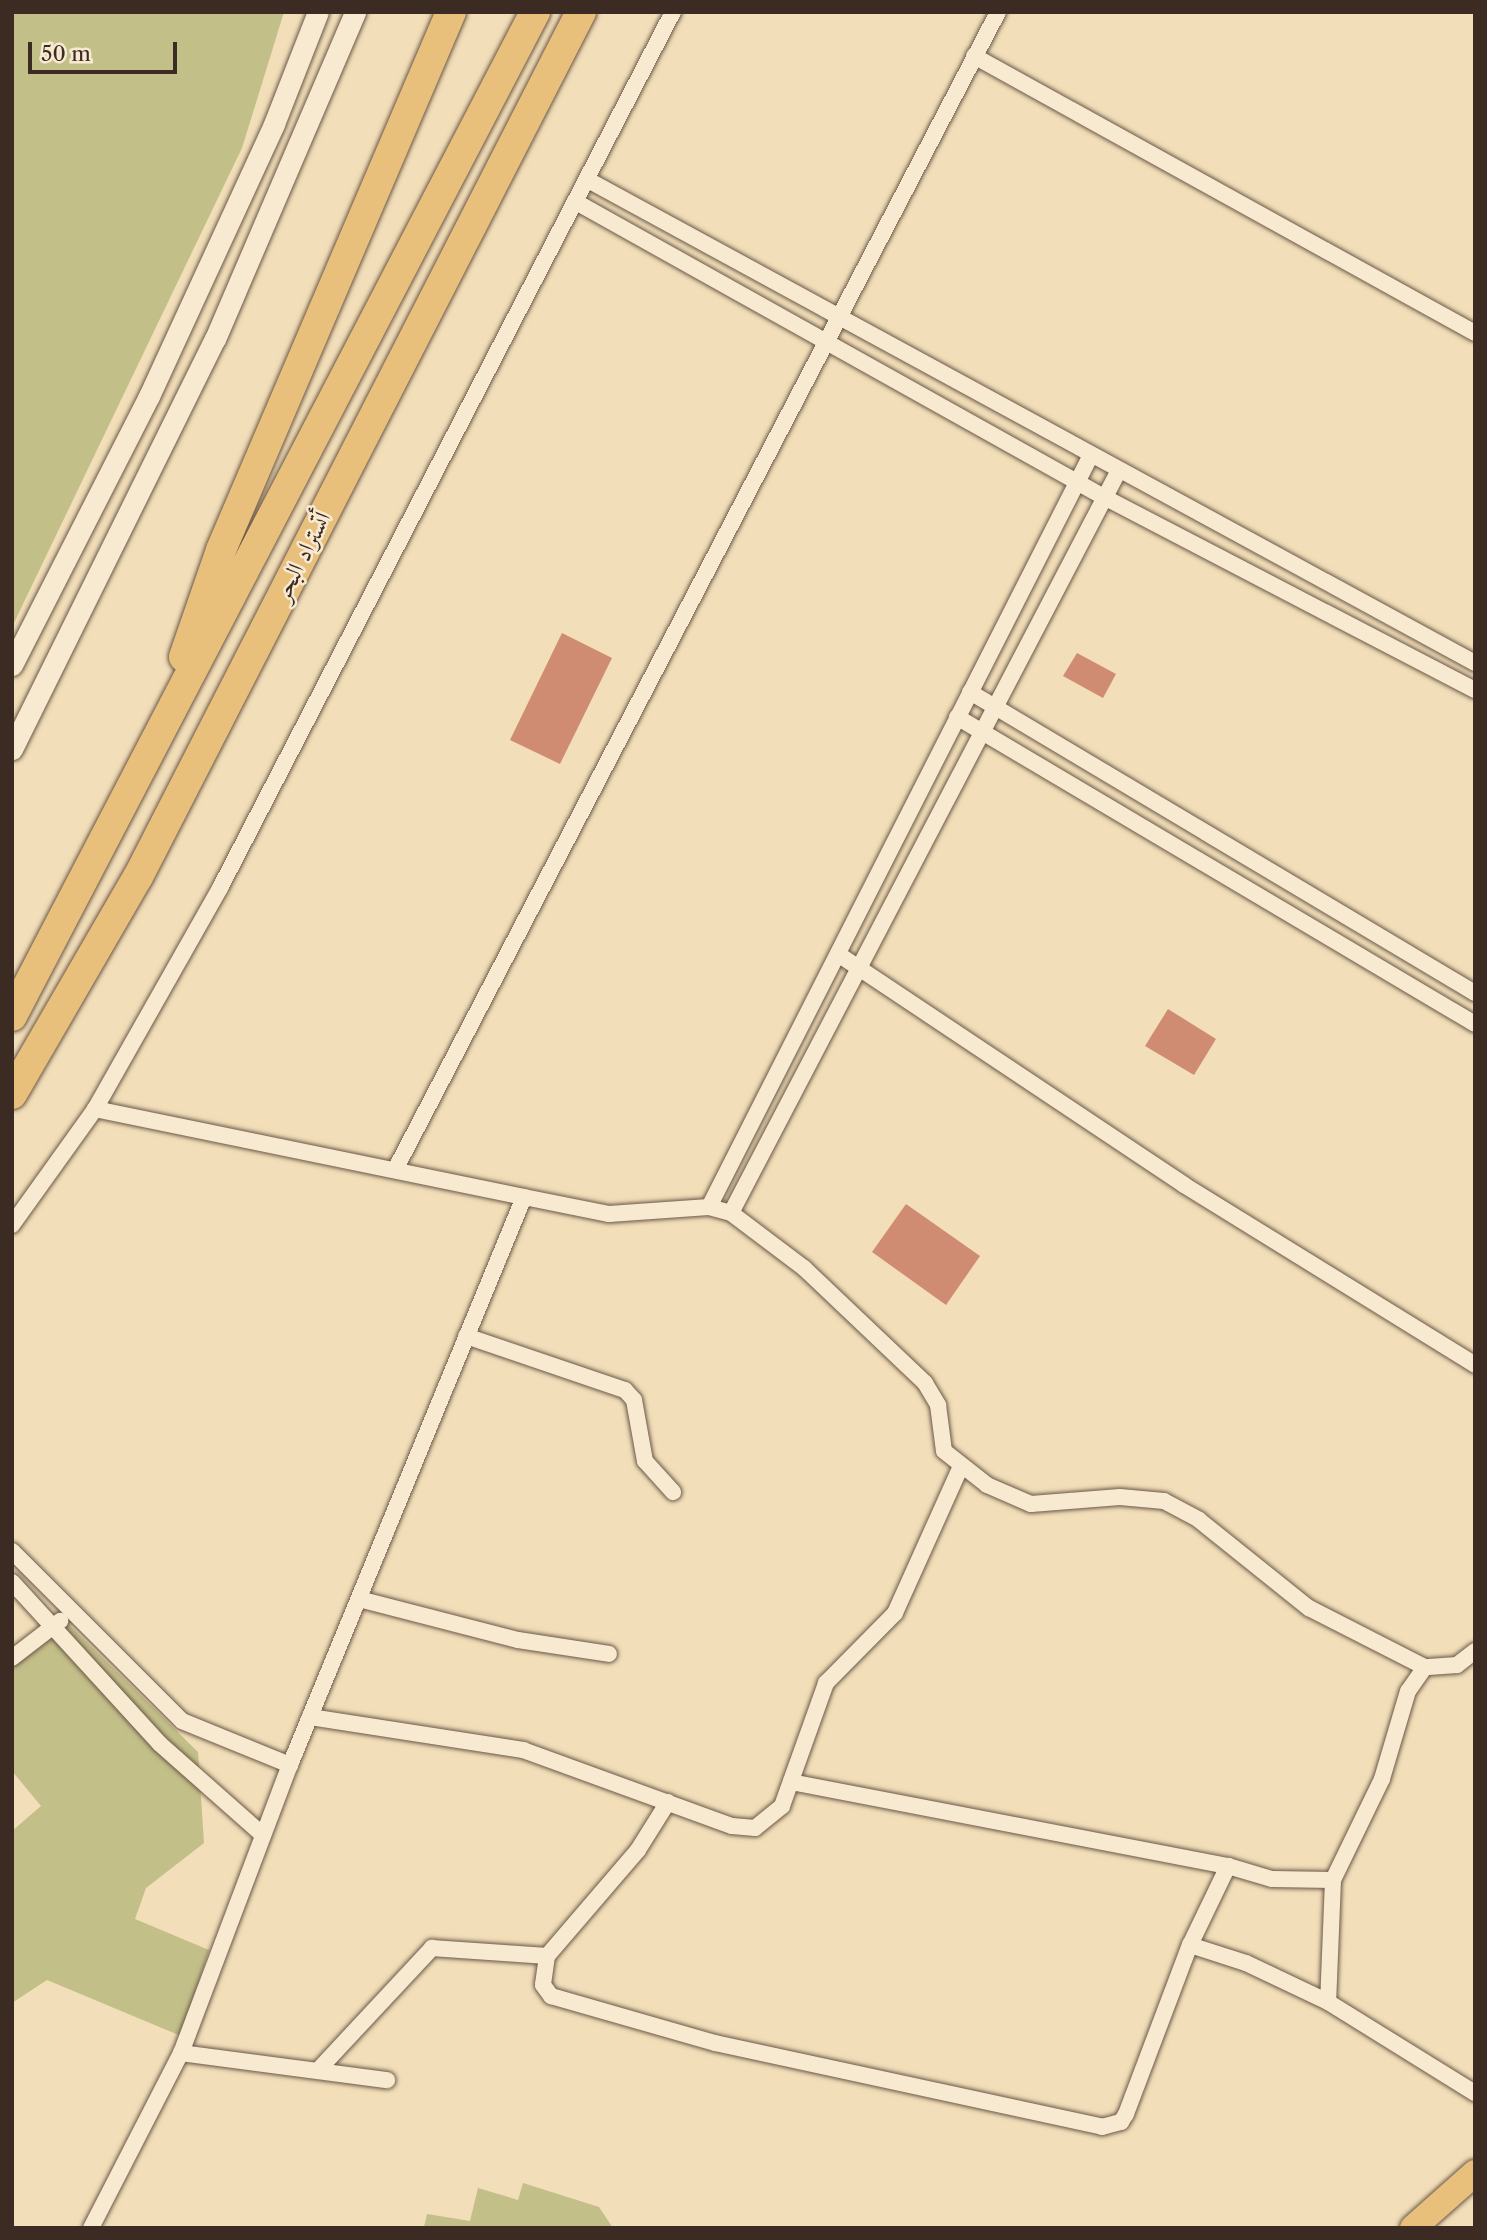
<!DOCTYPE html>
<html>
<head>
<meta charset="utf-8">
<style>
	body { margin:0 }
	#map { position:relative; width:1487px; height:2240px; overflow:hidden; background:#f2deb8; font-family:"Libre Caslon Text",Amiri,serif }
	div>[style] { position:absolute }
	.green>* { inset:0; background:#c3bf89 }
	.building>* { inset:0; background:#cf8c72 }
	.roads { filter:drop-shadow(0 0 2px #6a5848) drop-shadow(0 0 2px #6a5848) }
	.minor>* { height:16px; margin:-8px; padding:0 8px; transform-origin:8px; border-radius:8px; background:#f7ead1 }
	.tertiary>* { height:21px; margin:-10.5px; padding:0 10.5px; transform-origin:10.5px; border-radius:10.5px; background:#f7ead1 }
	.trunk>* { height:26px; margin:-13px; padding:0 13px; transform-origin:13px; border-radius:13px; background:#e9bf7c }
	.motorway>* { height:30px; margin:-15px; padding:0 15px; transform-origin:15px; border-radius:15px; background:#e9bf7c }
	span { translate:-50% -50%; white-space:nowrap; text-align:center; line-height:1.15; -webkit-text-stroke:5px #f7ead1; paint-order:stroke }
	.street-label { font-size:24px; color:#3c2b23 }
	.frame { position:absolute; inset:0; border:14px solid #3c2b23; pointer-events:none }
	.scale { position:absolute; left:28px; top:42px; width:149px; height:32px; box-sizing:border-box; border:4px solid #3c2b23; border-top:0; padding-left:9px; font-size:21px; line-height:24px; white-space:nowrap; color:#3c2b23; -webkit-text-stroke:5px #f7ead1; paint-order:stroke }
</style>
</head>
<body>
<div id="map">
	<div class="green">
		<i style="clip-path:polygon(12px 12px,284px 12px,242px 148px,12px 627px)"></i>
		<i style="clip-path:polygon(58px 1614px,198px 1752px,204px 1843px,146px 1888px,135px 1919px,209px 1950px,181px 2036px,47px 1980px,12px 2003px,12px 1831px,41px 1806px,12px 1771px,12px 1652px)"></i>
		<i style="clip-path:polygon(523px 2183px,599px 2207px,613px 2228px,424px 2227px,427px 2214px,470px 2221px,478px 2188px,518px 2200px)"></i>
	</div>
	<div class="building">
		<i style="clip-path:polygon(562px 633px,612px 658px,560px 764px,510px 740px)"></i>
		<i style="clip-path:polygon(1077px 653px,1116px 674px,1103px 698px,1063px 676px)"></i>
		<i style="clip-path:polygon(1168px 1009px,1216px 1039px,1194px 1075px,1145px 1046px)"></i>
		<i style="clip-path:polygon(906px 1204px,980px 1256px,946px 1305px,872px 1252px)"></i>
	</div>
	<div class="roads">
		<div class="minor">
			<i style="left:974px;top:56px;width:572px;rotate:28.94deg"></i>
			<i style="left:588px;top:180px;width:1010px;rotate:28.57deg"></i>
			<i style="left:576px;top:202px;width:603px;rotate:29.2deg"></i>
			<i style="left:1102px;top:496px;width:420px;rotate:27.5deg"></i>
			<i style="left:970px;top:692px;width:588px;rotate:30.8deg"></i>
			<i style="left:957px;top:717px;width:602px;rotate:30.65deg"></i>
			<i style="left:838px;top:954px;width:416px;rotate:33.7deg"></i>
			<i style="left:1184px;top:1185px;width:342px;rotate:31.7deg"></i>
			<i style="left:396px;top:1168px;width:1303px;rotate:-62.49deg"></i>
			<i style="left:524px;top:1197px;width:87px;rotate:11.3deg"></i>
			<i style="left:609px;top:1214px;width:100px;rotate:-4deg"></i>
			<i style="left:709px;top:1207px;width:23px;rotate:15deg"></i>
			<i style="left:731px;top:1213px;width:91px;rotate:37deg"></i>
			<i style="left:804px;top:1268px;width:167px;rotate:43.5deg"></i>
			<i style="left:925px;top:1383px;width:26px;rotate:59deg"></i>
			<i style="left:938px;top:1405px;width:46px;rotate:82.6deg"></i>
			<i style="left:944px;top:1451px;width:55px;rotate:38.3deg"></i>
			<i style="left:987px;top:1485px;width:48px;rotate:23.4deg"></i>
			<i style="left:1031px;top:1504px;width:89px;rotate:-4.5deg"></i>
			<i style="left:1120px;top:1497px;width:44px;rotate:5.2deg"></i>
			<i style="left:1164px;top:1501px;width:40px;rotate:28deg"></i>
			<i style="left:1199px;top:1520px;width:141px;rotate:38.7deg"></i>
			<i style="left:1309px;top:1608px;width:130px;rotate:27deg"></i>
			<i style="left:709px;top:1207px;width:841px;rotate:-63.07deg"></i>
			<i style="left:731px;top:1213px;width:836px;rotate:-62.42deg"></i>
			<i style="left:12px;top:1225px;width:143px;rotate:-54.4deg"></i>
			<i style="left:95px;top:1109px;width:254px;rotate:-60.5deg"></i>
			<i style="left:220px;top:888px;width:986px;rotate:-62.66deg"></i>
			<i style="left:466px;top:1336px;width:168px;rotate:18.8deg"></i>
			<i style="left:625px;top:1390px;width:13px;rotate:48deg"></i>
			<i style="left:634px;top:1400px;width:62px;rotate:79.8deg"></i>
			<i style="left:645px;top:1461px;width:42px;rotate:47.9deg"></i>
			<i style="left:12px;top:1551px;width:240px;rotate:45deg"></i>
			<i style="left:182px;top:1721px;width:117px;rotate:22.2deg"></i>
			<i style="left:12px;top:1582px;width:219px;rotate:47.6deg"></i>
			<i style="left:160px;top:1744px;width:137px;rotate:41.5deg"></i>
			<i style="left:359px;top:1599px;width:164px;rotate:14.5deg"></i>
			<i style="left:518px;top:1640px;width:92px;rotate:8.7deg"></i>
			<i style="left:1475px;top:1651px;width:23px;rotate:142deg"></i>
			<i style="left:1457px;top:1665px;width:32px;rotate:176deg"></i>
			<i style="left:1425px;top:1667px;width:29px;rotate:125deg"></i>
			<i style="left:1408px;top:1691px;width:92px;rotate:106.5deg"></i>
			<i style="left:1382px;top:1779px;width:112px;rotate:115.9deg"></i>
			<i style="left:1333px;top:1880px;width:122px;rotate:92.3deg"></i>
			<i style="left:1328px;top:2002px;width:173px;rotate:31.8deg"></i>
			<i style="left:12px;top:1658px;width:61px;rotate:-37.6deg"></i>
			<i style="left:310px;top:1717px;width:216px;rotate:8.8deg"></i>
			<i style="left:523px;top:1750px;width:222px;rotate:20deg"></i>
			<i style="left:732px;top:1826px;width:23px;rotate:5deg"></i>
			<i style="left:755px;top:1828px;width:35px;rotate:-39deg"></i>
			<i style="left:782px;top:1806px;width:131px;rotate:-70.3deg"></i>
			<i style="left:826px;top:1683px;width:98px;rotate:-45.4deg"></i>
			<i style="left:895px;top:1613px;width:161px;rotate:-65.8deg"></i>
			<i style="left:791px;top:1782px;width:445px;rotate:10.9deg"></i>
			<i style="left:668px;top:1802px;width:57px;rotate:122deg"></i>
			<i style="left:638px;top:1850px;width:140px;rotate:130.6deg"></i>
			<i style="left:547px;top:1956px;width:29px;rotate:98deg"></i>
			<i style="left:543px;top:1985px;width:14px;rotate:54deg"></i>
			<i style="left:551px;top:1996px;width:171px;rotate:16deg"></i>
			<i style="left:715px;top:2043px;width:396px;rotate:12.2deg"></i>
			<i style="left:1102px;top:2127px;width:20px;rotate:-15deg"></i>
			<i style="left:1121px;top:2122px;width:9px;rotate:-58deg"></i>
			<i style="left:1126px;top:2114px;width:181px;rotate:-69.3deg"></i>
			<i style="left:1190px;top:1945px;width:88px;rotate:-64.3deg"></i>
			<i style="left:1228px;top:1866px;width:46px;rotate:16.5deg"></i>
			<i style="left:1272px;top:1879px;width:61px;rotate:0.9deg"></i>
			<i style="left:1190px;top:1945px;width:59px;rotate:17.8deg"></i>
			<i style="left:1246px;top:1963px;width:91px;rotate:25.4deg"></i>
			<i style="left:181px;top:2053px;width:208px;rotate:7.5deg"></i>
			<i style="left:321px;top:2067px;width:163px;rotate:-47deg"></i>
			<i style="left:432px;top:1948px;width:115px;rotate:4deg"></i>
			<i style="left:91px;top:2228px;width:197px;rotate:-62.8deg"></i>
			<i style="left:181px;top:2053px;width:308px;rotate:-69.3deg"></i>
			<i style="left:290px;top:1765px;width:614px;rotate:-67.61deg"></i>
			<i style="left:524px;top:1197px;width:438px;rotate:-168.4deg"></i>
		</div>
		<div class="tertiary">
			<i style="left:12px;top:665px;width:302px;rotate:-63deg"></i>
			<i style="left:149px;top:396px;width:299px;rotate:-65.3deg"></i>
			<i style="left:274px;top:124px;width:120px;rotate:-68.6deg"></i>
			<i style="left:12px;top:749px;width:458px;rotate:-63.7deg"></i>
			<i style="left:215px;top:339px;width:356px;rotate:-66.8deg"></i>
		</div>
		<div class="trunk">
			<i style="left:1413px;top:2228px;width:83px;rotate:-41.6deg"></i>
		</div>
		<div class="motorway">
			<i style="left:184px;top:657px;width:113px;rotate:-70.9deg"></i>
			<i style="left:221px;top:550px;width:585px;rotate:-66.85deg"></i>
			<i style="left:12px;top:1016px;width:1132px;rotate:-62.48deg"></i>
			<i style="left:12px;top:1094px;width:251px;rotate:-59.9deg"></i>
			<i style="left:138px;top:877px;width:972px;rotate:-62.88deg"></i>
		</div>
	</div>
	<div class="street-label">
		<span style="left:302px;top:556px;rotate:-63deg">أتستراد البحر</span>
	</div>
	<div class="frame"></div>
	<div class="scale">50 m</div>
</div>
</body>
</html>
